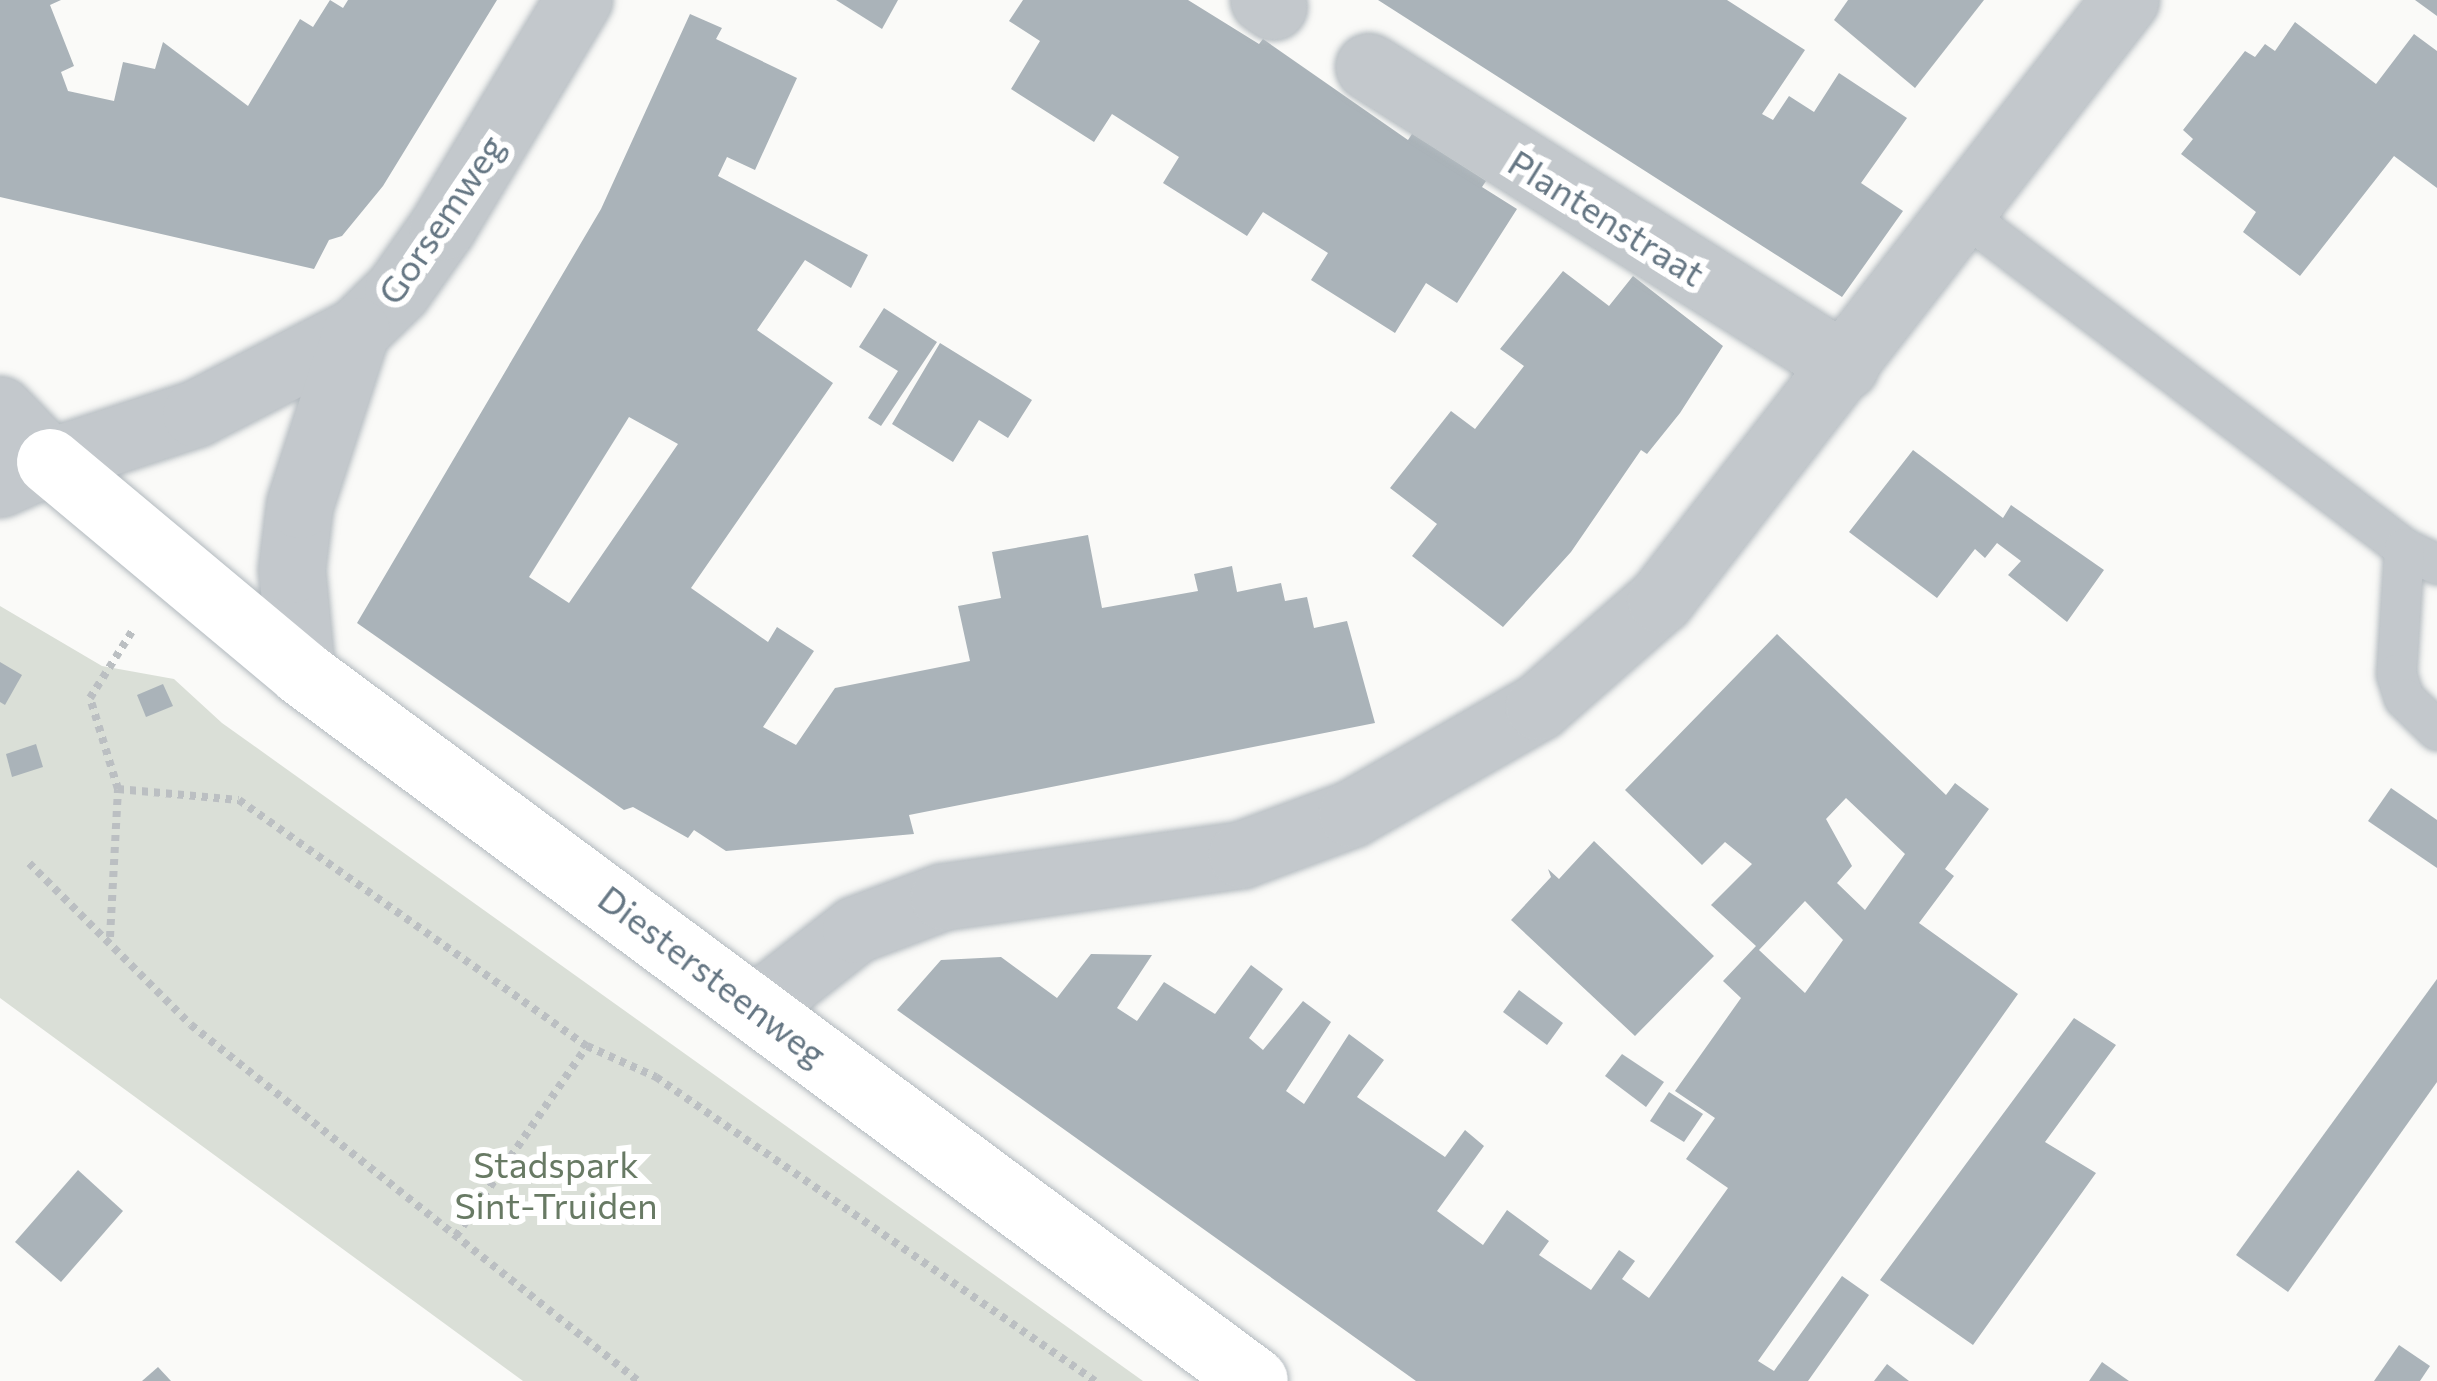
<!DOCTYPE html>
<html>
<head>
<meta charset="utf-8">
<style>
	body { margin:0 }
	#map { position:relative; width:2437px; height:1381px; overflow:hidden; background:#fafaf8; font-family:Commissioner,sans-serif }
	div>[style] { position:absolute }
	.green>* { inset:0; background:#dadfd7 }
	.building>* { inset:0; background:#aab3b9 }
	.path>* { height:8px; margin-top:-4px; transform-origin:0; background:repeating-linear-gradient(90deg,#bbbfc2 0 6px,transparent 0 12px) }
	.roads { filter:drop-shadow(0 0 3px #b3babf) drop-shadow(0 0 3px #b3babf) }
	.service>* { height:39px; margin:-19.5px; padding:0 19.5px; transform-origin:19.5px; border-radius:19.5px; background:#c3c8cc }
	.minor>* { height:66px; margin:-33px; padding:0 33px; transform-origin:33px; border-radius:33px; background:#c3c8cc }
	.tertiary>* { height:66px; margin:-33px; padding:0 33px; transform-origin:33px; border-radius:33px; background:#c3c8cc }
	.secondary>* { height:66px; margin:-33px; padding:0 33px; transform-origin:33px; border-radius:33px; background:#fff }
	span { translate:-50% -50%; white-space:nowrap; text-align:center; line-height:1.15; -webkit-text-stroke:12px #fff; paint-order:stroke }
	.street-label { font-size:36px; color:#657683 }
	.park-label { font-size:36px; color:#687a64 }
</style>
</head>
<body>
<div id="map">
	<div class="green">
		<i style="clip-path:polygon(0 606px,102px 666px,174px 679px,222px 723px,1143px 1381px,523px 1381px,0 998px)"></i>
	</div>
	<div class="building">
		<i style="clip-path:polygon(0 0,61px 0,50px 5px,74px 66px,61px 72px,68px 91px,114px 101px,123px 62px,155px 69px,163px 42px,248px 106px,300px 19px,313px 27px,330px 0,343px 8px,348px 0,497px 0,383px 186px,342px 236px,329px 240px,314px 269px,0 197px)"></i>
		<i style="clip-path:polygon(836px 0,898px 0,882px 29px)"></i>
		<i style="clip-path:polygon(1023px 0,1188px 0,1259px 44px,1263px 39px,1408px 140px,1412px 134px,1486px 181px,1482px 187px,1517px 209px,1457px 303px,1426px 283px,1395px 333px,1311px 280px,1328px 253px,1263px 212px,1247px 236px,1163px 183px,1179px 157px,1112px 114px,1094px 142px,1011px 89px,1040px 41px,1009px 21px)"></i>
		<i style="clip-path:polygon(1378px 0,1727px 0,1805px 50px,1762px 114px,1773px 120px,1789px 96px,1814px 112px,1839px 73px,1907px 118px,1861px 183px,1903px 211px,1842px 297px)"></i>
		<i style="clip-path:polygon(1848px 0,1984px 0,1915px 88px,1834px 20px)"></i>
		<i style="clip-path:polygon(2415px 0,2437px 0,2437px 16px)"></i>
		<i style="clip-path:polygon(evenodd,690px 14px,722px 28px,716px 39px,797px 78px,755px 170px,727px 157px,718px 176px,868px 255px,851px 288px,805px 260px,757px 330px,833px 383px,691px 588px,768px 642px,777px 627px,814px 651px,763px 727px,796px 745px,835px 688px,970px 661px,958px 606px,1001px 598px,992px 552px,1088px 535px,1102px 608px,1198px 591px,1194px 574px,1232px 566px,1237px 592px,1281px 583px,1285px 601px,1307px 597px,1314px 628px,1347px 621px,1375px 723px,909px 815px,914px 834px,726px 851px,694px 830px,688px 838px,633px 807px,624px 810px,357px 623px,601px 209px,690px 14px,629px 417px,678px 444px,569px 603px,529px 577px,629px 417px)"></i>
		<i style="clip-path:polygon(2295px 22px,2376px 84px,2414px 34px,2437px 51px,2437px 188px,2394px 156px,2300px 276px,2243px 232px,2256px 212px,2181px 154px,2193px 139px,2183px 130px,2245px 51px,2255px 57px,2265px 44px,2275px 51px)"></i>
		<i style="clip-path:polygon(1563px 271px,1609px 306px,1633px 276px,1723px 346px,1680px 413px,1647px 454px,1641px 450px,1571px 552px,1503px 627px,1412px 556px,1437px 524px,1390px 488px,1451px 411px,1475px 429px,1524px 366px,1500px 349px)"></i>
		<i style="clip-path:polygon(884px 308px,937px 342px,881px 426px,868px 418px,898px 371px,859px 347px)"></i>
		<i style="clip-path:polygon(940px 343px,1032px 400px,1008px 438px,979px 420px,953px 462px,892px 424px)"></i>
		<i style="clip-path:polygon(1913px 450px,2003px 518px,2011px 505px,2104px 570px,2067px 622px,2008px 575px,2021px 561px,1997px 543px,1985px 558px,1975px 549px,1937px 598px,1849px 532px)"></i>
		<i style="clip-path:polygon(evenodd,1777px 634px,1946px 795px,1955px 783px,1989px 809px,1945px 869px,1954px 876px,1919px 923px,2018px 994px,1758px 1361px,1774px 1371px,1842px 1276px,1869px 1295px,1808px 1381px,1416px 1381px,897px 1010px,941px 960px,1001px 957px,1057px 998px,1091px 954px,1152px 955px,1117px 1008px,1137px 1021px,1164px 982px,1215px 1014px,1251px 965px,1283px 989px,1249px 1038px,1263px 1050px,1303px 1001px,1331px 1022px,1286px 1091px,1304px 1104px,1349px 1034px,1384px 1060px,1357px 1097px,1445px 1157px,1465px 1130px,1484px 1146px,1437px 1211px,1483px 1245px,1507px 1210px,1549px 1241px,1539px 1255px,1591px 1290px,1619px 1250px,1635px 1261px,1622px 1279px,1649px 1298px,1728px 1188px,1686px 1159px,1715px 1118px,1675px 1091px,1741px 998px,1723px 981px,1756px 946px,1711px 905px,1752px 864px,1725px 842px,1702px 865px,1625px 790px,1777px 634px,1846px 798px,1905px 854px,1865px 910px,1837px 883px,1852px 866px,1826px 819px,1846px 798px,1777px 634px,1805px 901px,1843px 940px,1805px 993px,1759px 950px,1805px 901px)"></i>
		<i style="clip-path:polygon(0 662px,22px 675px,5px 705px,0 702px)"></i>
		<i style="clip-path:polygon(163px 684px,173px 706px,146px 717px,137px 695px)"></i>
		<i style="clip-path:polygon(36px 744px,43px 767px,12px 777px,6px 754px)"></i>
		<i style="clip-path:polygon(2391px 788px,2437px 820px,2437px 868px,2368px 821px)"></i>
		<i style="clip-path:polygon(1594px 841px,1714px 956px,1635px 1036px,1511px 920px,1551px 877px,1548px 869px,1559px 879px)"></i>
		<i style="clip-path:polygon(2437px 979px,2437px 1082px,2288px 1292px,2236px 1255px)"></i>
		<i style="clip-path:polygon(1519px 990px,1563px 1023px,1547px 1045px,1503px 1012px)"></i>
		<i style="clip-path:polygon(2074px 1018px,2116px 1045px,2045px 1142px,2096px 1173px,1973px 1345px,1880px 1280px)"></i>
		<i style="clip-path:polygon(1622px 1054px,1664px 1082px,1646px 1107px,1605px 1076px)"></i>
		<i style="clip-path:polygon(1669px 1092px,1703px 1114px,1684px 1142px,1650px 1121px)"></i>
		<i style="clip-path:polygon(78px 1170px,123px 1211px,61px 1282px,15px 1242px)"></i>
		<i style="clip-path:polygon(2399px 1345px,2430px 1366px,2420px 1381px,2374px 1381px)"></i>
		<i style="clip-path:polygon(2102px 1362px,2129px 1381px,2089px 1381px)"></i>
		<i style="clip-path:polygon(1887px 1364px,1909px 1381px,1874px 1381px)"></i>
		<i style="clip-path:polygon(158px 1367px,171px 1381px,142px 1381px)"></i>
	</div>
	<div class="path">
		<i style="left:118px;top:789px;width:121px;rotate:5.2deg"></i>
		<i style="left:239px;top:800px;width:426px;rotate:35.3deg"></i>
		<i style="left:587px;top:1046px;width:76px;rotate:24.2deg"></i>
		<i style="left:656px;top:1077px;width:534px;rotate:34.7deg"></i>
		<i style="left:29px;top:863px;width:229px;rotate:45deg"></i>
		<i style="left:191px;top:1025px;width:571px;rotate:38.53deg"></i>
		<i style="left:110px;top:937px;width:148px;rotate:-86.9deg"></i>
		<i style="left:118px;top:789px;width:95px;rotate:-107.1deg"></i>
		<i style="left:90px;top:698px;width:83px;rotate:-57.8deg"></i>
		<i style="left:456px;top:1236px;width:231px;rotate:-55.4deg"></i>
	</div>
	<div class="roads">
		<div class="service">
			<i style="left:1963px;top:214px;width:553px;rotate:37.14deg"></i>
			<i style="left:2404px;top:548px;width:37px;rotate:26deg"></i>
			<i style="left:2404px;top:548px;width:126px;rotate:93.6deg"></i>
			<i style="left:2396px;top:674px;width:25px;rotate:72deg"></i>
			<i style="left:2404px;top:698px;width:46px;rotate:44.1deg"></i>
		</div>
		<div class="minor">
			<i style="left:1264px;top:0;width:12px;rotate:35deg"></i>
			<i style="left:1369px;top:67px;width:563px;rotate:32.17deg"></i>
			<i style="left:0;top:484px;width:55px;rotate:-23.7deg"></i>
			<i style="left:759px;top:1006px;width:123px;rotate:-38.1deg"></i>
			<i style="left:856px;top:930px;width:94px;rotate:-20.6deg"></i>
			<i style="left:944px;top:897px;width:301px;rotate:-8deg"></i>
			<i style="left:1242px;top:855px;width:117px;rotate:-20.4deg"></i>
			<i style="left:1352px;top:814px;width:215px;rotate:-29.8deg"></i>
			<i style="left:1539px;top:707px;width:162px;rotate:-41.3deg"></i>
			<i style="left:1661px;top:600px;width:759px;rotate:-52.22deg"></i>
		</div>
		<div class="tertiary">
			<i style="left:0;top:410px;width:72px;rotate:46.1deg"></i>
			<i style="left:50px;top:462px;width:154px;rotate:-18.2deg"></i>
			<i style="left:196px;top:414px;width:181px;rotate:-27.3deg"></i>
			<i style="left:357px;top:331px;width:57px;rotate:-44.3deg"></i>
			<i style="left:398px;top:291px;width:78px;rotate:-54.9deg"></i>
			<i style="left:443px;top:227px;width:265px;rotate:-59.1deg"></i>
			<i style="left:302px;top:673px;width:103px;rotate:-95.5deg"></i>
			<i style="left:292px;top:570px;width:65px;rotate:-83deg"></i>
			<i style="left:300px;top:505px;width:183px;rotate:-71.9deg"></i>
		</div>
		<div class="secondary">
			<i style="left:50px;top:462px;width:329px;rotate:39.9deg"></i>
			<i style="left:302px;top:673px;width:1187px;rotate:36.61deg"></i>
		</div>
	</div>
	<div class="street-label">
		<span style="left:1607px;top:217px;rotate:32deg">Plantenstraat</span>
		<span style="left:440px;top:219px;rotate:-56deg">Gorsemweg</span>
		<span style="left:713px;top:975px;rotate:37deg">Diestersteenweg</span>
	</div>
	<div class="park-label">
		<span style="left:556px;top:1184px">Stadspark<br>Sint-Truiden</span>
	</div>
</div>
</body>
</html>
